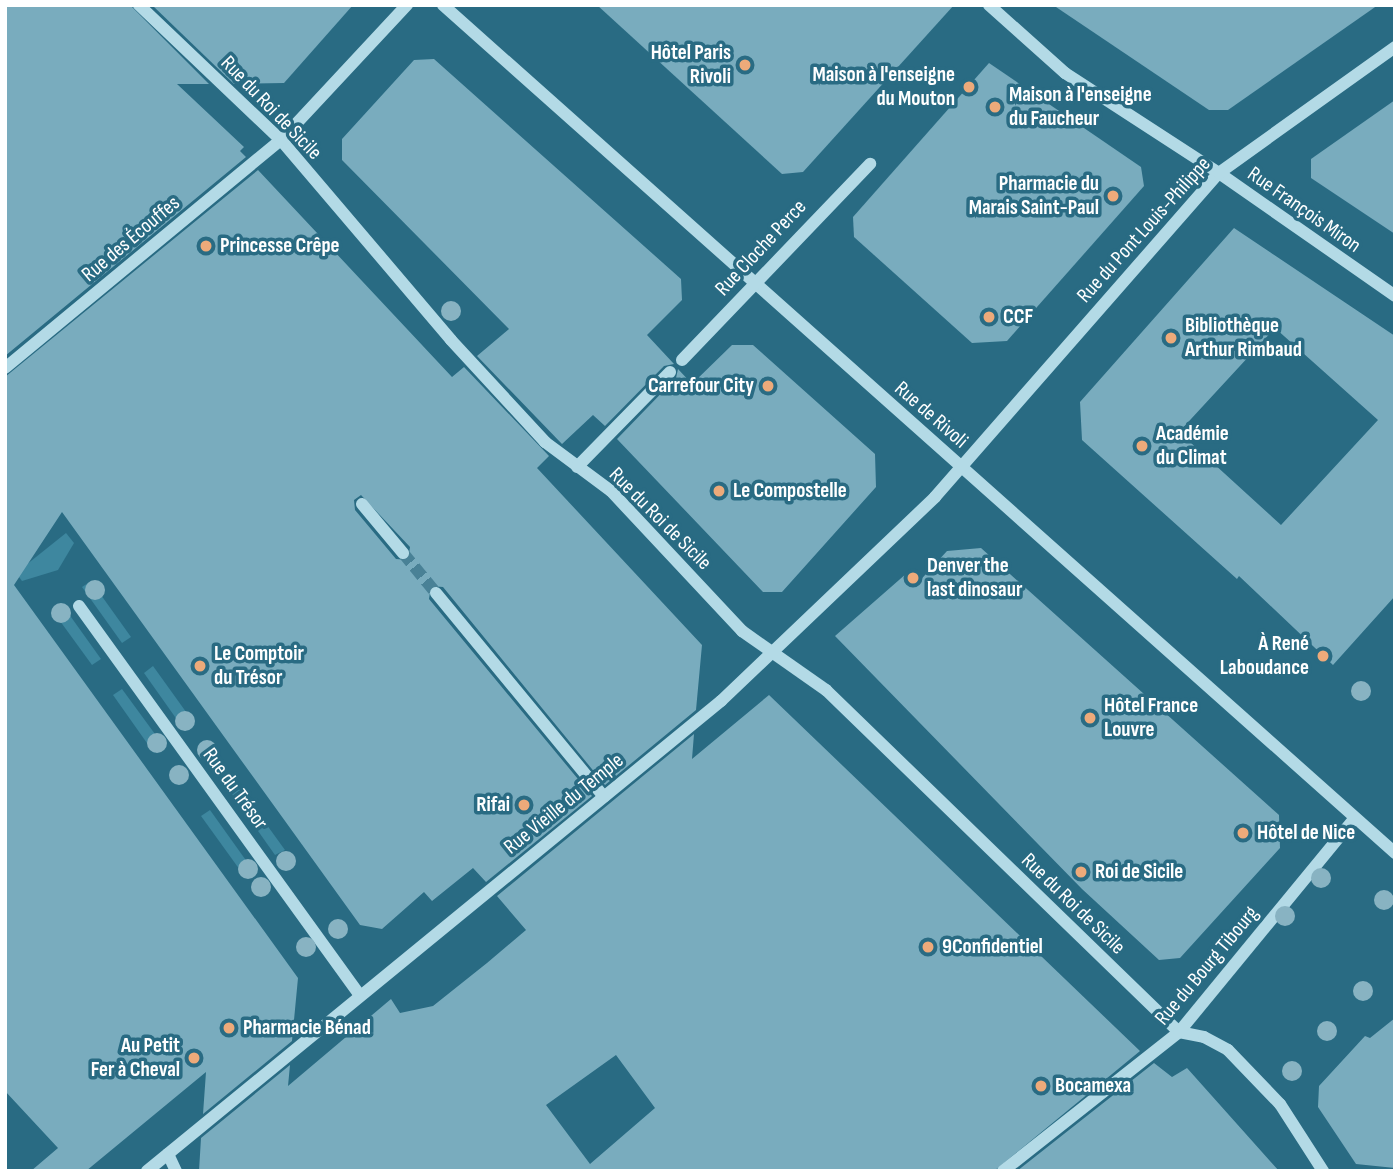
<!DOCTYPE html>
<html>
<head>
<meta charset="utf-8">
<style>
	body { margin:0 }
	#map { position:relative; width:1400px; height:1176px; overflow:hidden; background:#296b83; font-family:"Sofia Sans Condensed",sans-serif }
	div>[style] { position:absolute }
	.green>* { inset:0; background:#3e879f }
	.building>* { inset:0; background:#79acbe }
	.minor-tunnel>* { height:12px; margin-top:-6px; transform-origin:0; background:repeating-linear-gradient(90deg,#498196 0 12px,transparent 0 18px) }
	.minor>* { height:12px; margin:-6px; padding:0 6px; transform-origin:6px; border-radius:6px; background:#b3dae6 }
	.trees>* { width:20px; height:20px; margin:-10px; border-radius:50%; background:#88b3c2 }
	.dots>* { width:19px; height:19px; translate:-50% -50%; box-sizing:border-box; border:4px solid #296b83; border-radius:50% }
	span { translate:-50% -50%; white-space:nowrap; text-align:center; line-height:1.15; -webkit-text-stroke:7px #296b83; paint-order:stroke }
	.poi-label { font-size:21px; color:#fff; font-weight:700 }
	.right { translate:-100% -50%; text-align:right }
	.left { translate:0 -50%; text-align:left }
	.street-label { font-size:21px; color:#fff }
	.frame { position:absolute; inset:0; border:7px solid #fff; pointer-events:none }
</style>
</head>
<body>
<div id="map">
	<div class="green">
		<i style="clip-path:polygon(66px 533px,74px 543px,58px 570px,22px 581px,16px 573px)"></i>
		<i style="clip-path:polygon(91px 581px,131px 637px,122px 643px,82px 587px)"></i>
		<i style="clip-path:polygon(61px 603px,101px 659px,92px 665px,52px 610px)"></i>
		<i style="clip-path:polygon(153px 666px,194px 723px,185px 731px,144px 673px)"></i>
		<i style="clip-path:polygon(122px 689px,163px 745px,154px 753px,113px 695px)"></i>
		<i style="clip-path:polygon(240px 788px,285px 850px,275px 855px,232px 794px)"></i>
		<i style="clip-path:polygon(210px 810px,255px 873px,245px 877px,201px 816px)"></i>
	</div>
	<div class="building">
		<i style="clip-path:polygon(5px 5px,130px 5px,209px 84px,177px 84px,244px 147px,240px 151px,246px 157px,5px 356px)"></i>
		<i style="clip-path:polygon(152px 5px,353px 5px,284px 83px,234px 84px)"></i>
		<i style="clip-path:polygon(597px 5px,954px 5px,803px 172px,782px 174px)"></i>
		<i style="clip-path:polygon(1053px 5px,1378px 5px,1228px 110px,1209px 110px)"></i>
		<i style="clip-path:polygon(434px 59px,681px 279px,682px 300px,647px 335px,674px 364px,664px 366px,605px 426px,593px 415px,562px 444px,477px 356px,509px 329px,342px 160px,342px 139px,414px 60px)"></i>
		<i style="clip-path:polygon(989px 63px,1141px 167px,1144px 186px,1007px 341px,972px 343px,854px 237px,853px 217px)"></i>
		<i style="clip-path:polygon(1395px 100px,1395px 234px,1311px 178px,1311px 159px)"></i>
		<i style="clip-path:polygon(evenodd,258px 170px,452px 377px,464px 367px,549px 456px,537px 468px,702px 645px,696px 710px,605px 785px,443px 587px,431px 586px,429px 599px,592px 796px,486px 882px,473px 868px,432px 901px,424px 892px,382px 929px,360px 925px,62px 512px,14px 585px,298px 978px,292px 1041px,203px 1114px,206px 1072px,86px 1171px,31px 1171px,58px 1148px,5px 1091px,5px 377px,258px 170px,361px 495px,410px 547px,408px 560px,396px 559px,355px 510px,354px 500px,361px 495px)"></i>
		<i style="clip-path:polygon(evenodd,1234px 228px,1395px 336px,1395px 596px,1333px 665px,1239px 576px,1237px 579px,1082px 440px,1080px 402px,1234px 228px,1275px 328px,1378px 420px,1281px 525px,1179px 432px,1275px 328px)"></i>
		<i style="clip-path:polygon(732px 345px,753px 345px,875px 454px,876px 487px,782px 592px,763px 592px,617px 439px,676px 378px,678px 369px,692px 384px)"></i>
		<i style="clip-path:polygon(981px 548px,1279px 815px,1280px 848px,1180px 958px,1159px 960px,1082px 889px,835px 636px,907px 573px,915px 586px,947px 551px)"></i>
		<i style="clip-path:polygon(evenodd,769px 695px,1140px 1051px,994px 1171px,199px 1171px,201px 1138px,290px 1065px,288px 1086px,391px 999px,400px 1013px,433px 1006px,487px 963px,526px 930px,497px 896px,694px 734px,692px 759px,769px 695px,616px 1055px,655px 1108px,590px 1164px,546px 1105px,616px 1055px)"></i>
		<i style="clip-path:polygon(1395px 1018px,1395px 1168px,1356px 1164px,1318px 1107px,1319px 1086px,1365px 1036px,1370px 1038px)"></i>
		<i style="clip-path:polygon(1154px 1063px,1172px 1077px,1187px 1068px,1279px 1171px,1017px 1171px)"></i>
	</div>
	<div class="minor-tunnel">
		<i style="left:403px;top:553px;width:52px;rotate:50.5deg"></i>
	</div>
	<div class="minor">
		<i style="left:139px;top:5px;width:196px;rotate:43.6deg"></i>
		<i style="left:281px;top:140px;width:262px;rotate:49.6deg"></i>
		<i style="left:451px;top:340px;width:139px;rotate:47.3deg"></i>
		<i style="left:545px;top:442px;width:82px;rotate:36.6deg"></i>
		<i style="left:611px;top:491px;width:192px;rotate:46.9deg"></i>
		<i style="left:742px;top:631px;width:103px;rotate:35.1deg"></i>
		<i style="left:826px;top:690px;width:492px;rotate:44.1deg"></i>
		<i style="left:443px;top:5px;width:1275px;rotate:41.69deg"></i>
		<i style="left:989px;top:5px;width:102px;rotate:41.8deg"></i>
		<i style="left:1065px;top:73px;width:184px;rotate:33deg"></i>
		<i style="left:1219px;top:173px;width:215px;rotate:34.9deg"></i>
		<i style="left:682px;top:360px;width:272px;rotate:-46.2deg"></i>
		<i style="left:5px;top:368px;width:358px;rotate:-39.6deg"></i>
		<i style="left:281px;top:140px;width:185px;rotate:-47deg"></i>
		<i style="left:577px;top:467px;width:133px;rotate:-45.6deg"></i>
		<i style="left:362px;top:504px;width:64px;rotate:50.1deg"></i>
		<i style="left:436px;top:593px;width:264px;rotate:50.5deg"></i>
		<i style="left:79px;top:606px;width:480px;rotate:54.2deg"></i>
		<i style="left:1179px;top:1032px;width:25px;rotate:11deg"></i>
		<i style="left:1204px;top:1037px;width:27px;rotate:28deg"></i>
		<i style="left:1228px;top:1050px;width:75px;rotate:46.1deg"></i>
		<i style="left:1280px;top:1104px;width:80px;rotate:57.3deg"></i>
		<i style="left:168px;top:1154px;width:19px;rotate:65deg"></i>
		<i style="left:147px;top:1171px;width:742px;rotate:-39.31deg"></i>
		<i style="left:721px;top:701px;width:296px;rotate:-43.6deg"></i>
		<i style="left:935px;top:497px;width:431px;rotate:-48.8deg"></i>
		<i style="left:1219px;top:173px;width:216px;rotate:-35.6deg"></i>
		<i style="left:1003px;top:1171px;width:224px;rotate:-38.3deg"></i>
		<i style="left:1179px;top:1032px;width:277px;rotate:-50.6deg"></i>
	</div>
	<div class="trees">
		<i style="left:451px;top:311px"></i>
		<i style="left:95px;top:590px"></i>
		<i style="left:61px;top:613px"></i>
		<i style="left:1361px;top:691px"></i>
		<i style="left:185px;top:721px"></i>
		<i style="left:157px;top:743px"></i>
		<i style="left:207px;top:750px"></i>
		<i style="left:179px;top:775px"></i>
		<i style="left:286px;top:861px"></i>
		<i style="left:248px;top:869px"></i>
		<i style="left:1321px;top:878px"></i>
		<i style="left:261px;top:887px"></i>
		<i style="left:1384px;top:900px"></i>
		<i style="left:1285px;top:916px"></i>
		<i style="left:338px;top:929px"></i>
		<i style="left:306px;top:947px"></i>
		<i style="left:1363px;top:991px"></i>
		<i style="left:1327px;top:1031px"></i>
		<i style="left:1292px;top:1071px"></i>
	</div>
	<div class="dots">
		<i style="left:745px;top:65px;background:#edaa7a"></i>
		<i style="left:969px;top:87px;background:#edaa7a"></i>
		<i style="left:995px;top:107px;background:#edaa7a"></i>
		<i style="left:1113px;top:196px;background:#edaa7a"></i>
		<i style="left:206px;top:246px;background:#edaa7a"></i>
		<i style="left:989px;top:317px;background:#edaa7a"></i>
		<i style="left:1171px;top:338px;background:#edaa7a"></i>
		<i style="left:768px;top:386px;background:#edaa7a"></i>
		<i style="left:1142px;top:446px;background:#edaa7a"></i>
		<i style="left:719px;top:491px;background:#edaa7a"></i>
		<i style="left:913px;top:578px;background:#edaa7a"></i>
		<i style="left:1323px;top:656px;background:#edaa7a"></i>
		<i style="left:200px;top:666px;background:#edaa7a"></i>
		<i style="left:1090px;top:718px;background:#edaa7a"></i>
		<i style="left:524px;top:805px;background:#edaa7a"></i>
		<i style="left:1243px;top:833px;background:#edaa7a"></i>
		<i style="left:1081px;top:872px;background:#edaa7a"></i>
		<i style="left:928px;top:947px;background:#edaa7a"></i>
		<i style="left:229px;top:1028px;background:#edaa7a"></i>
		<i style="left:194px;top:1058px;background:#edaa7a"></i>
		<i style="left:1041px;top:1086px;background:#edaa7a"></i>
	</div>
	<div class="poi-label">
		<span class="right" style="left:731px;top:65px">Hôtel Paris<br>Rivoli</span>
		<span class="right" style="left:955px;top:87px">Maison à l'enseigne<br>du Mouton</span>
		<span class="left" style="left:1009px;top:107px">Maison à l'enseigne<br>du Faucheur</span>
		<span class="right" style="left:1099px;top:196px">Pharmacie du<br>Marais Saint-Paul</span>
		<span class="left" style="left:220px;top:246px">Princesse Crêpe</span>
		<span class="left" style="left:1003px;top:317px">CCF</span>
		<span class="left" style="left:1185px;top:338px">Bibliothèque<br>Arthur Rimbaud</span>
		<span class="right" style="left:754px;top:386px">Carrefour City</span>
		<span class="left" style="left:1156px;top:446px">Académie<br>du Climat</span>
		<span class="left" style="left:733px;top:491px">Le Compostelle</span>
		<span class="left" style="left:927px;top:578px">Denver the<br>last dinosaur</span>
		<span class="right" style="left:1309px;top:656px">À René<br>Laboudance</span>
		<span class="left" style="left:214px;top:666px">Le Comptoir<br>du Trésor</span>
		<span class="left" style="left:1104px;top:718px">Hôtel France<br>Louvre</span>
		<span class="right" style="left:510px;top:805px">Rifai</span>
		<span class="left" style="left:1257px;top:833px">Hôtel de Nice</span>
		<span class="left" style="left:1095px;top:872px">Roi de Sicile</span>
		<span class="left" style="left:942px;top:947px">9Confidentiel</span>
		<span class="left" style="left:243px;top:1028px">Pharmacie Bénad</span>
		<span class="right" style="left:180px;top:1058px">Au Petit<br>Fer à Cheval</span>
		<span class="left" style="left:1055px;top:1086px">Bocamexa</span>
	</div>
	<div class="street-label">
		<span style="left:271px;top:108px;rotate:46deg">Rue du Roi de Sicile</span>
		<span style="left:1304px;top:210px;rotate:35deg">Rue François Miron</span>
		<span style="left:1144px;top:230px;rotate:-48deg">Rue du Pont Louis-Philippe</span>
		<span style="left:131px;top:239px;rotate:-40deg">Rue des Écouffes</span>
		<span style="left:761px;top:248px;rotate:-47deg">Rue Cloche Perce</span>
		<span style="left:931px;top:415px;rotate:41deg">Rue de Rivoli</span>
		<span style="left:660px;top:519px;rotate:45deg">Rue du Roi de Sicile</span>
		<span style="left:235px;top:789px;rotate:54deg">Rue du Trésor</span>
		<span style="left:564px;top:804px;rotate:-39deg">Rue Vieille du Temple</span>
		<span style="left:1073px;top:904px;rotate:44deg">Rue du Roi de Sicile</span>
		<span style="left:1207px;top:966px;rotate:-50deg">Rue du Bourg Tibourg</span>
	</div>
	<div class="frame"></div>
</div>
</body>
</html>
